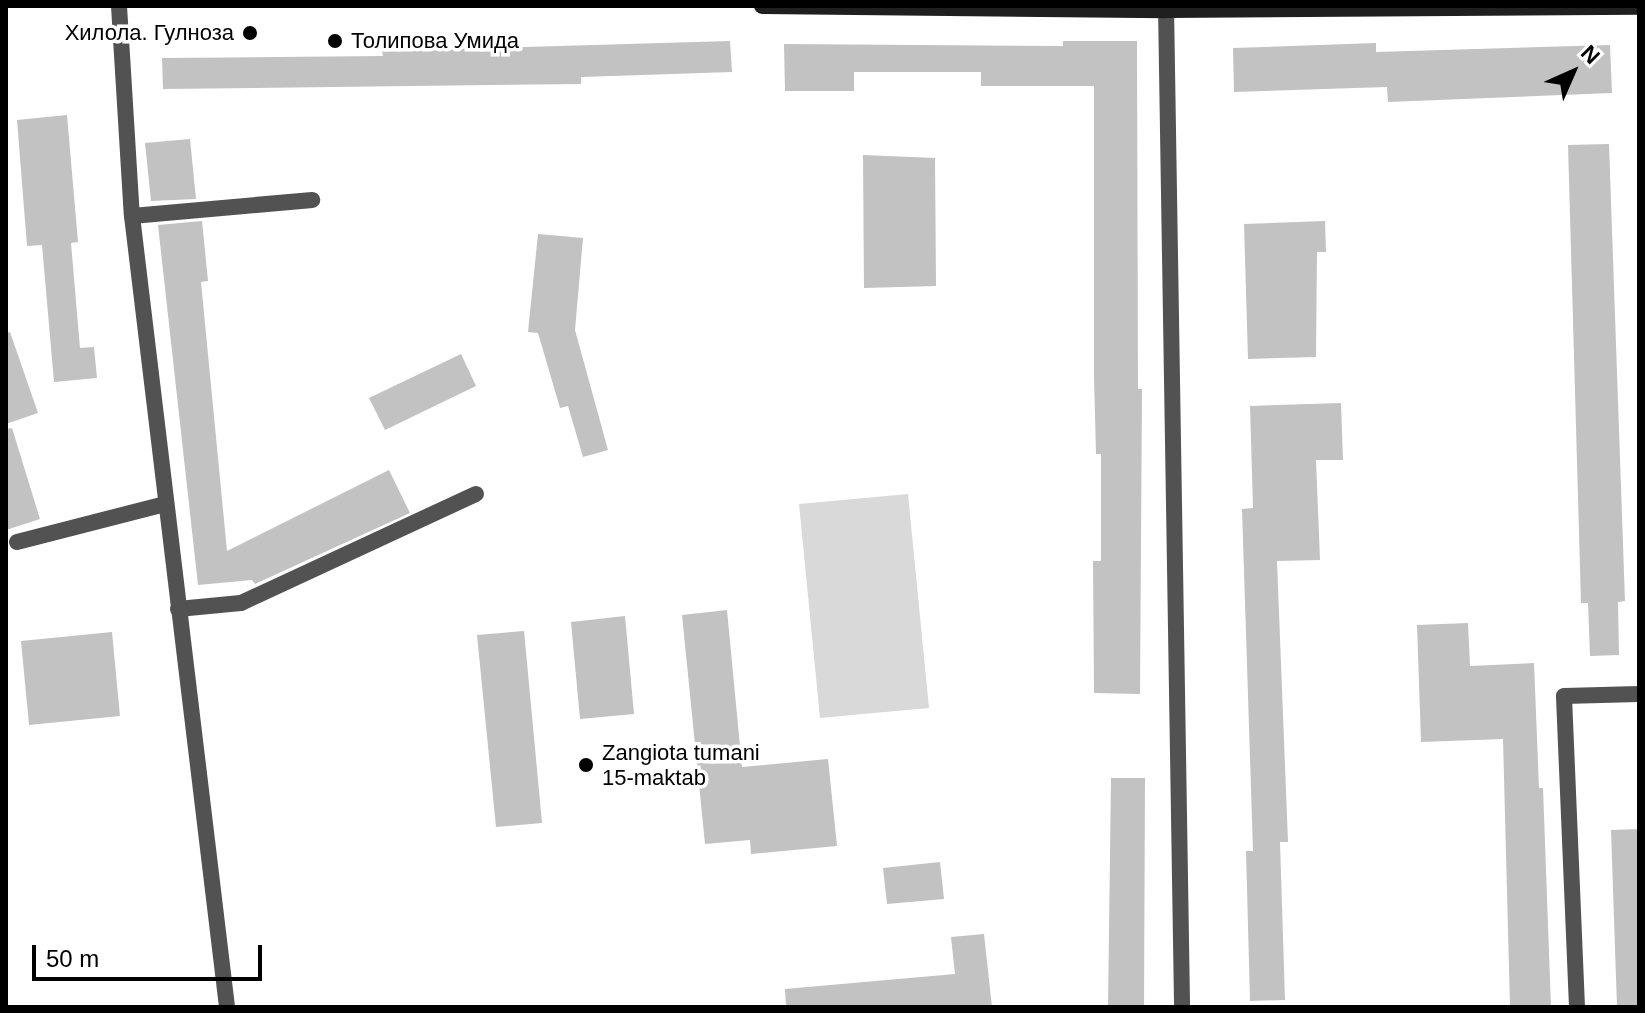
<!DOCTYPE html>
<html>
<head>
<meta charset="utf-8">
<style>
	body { margin:0 }
	#map { position:relative; width:1645px; height:1013px; overflow:hidden; background:#fff; font-family:Arial,sans-serif }
	div>[style] { position:absolute }
	.green>* { inset:0; background:#d9d9d9 }
	.building>* { inset:0; background:#c2c2c2 }
	.service>* { height:16px; margin:-8px; padding:0 8px; transform-origin:8px; border-radius:8px; background:#525252 }
	.minor>* { height:16px; margin:-8px; padding:0 8px; transform-origin:8px; border-radius:8px; background:#525252 }
	.tertiary>* { height:16px; margin:-8px; padding:0 8px; transform-origin:8px; border-radius:8px; background:#525252 }
	.secondary>* { height:16px; margin:-8px; padding:0 8px; transform-origin:8px; border-radius:8px; background:#1f1f1f }
	.dots>* { width:22px; height:22px; translate:-50% -50%; box-sizing:border-box; border:4px solid #fff; border-radius:50% }
	span { translate:-50% -50%; white-space:nowrap; text-align:center; line-height:1.15; -webkit-text-stroke:7px #fff; paint-order:stroke }
	.poi-label { font-size:22px; color:#000 }
	.right { translate:-100% -50%; text-align:right }
	.left { translate:0 -50%; text-align:left }
	.frame { position:absolute; inset:0; border:8px solid #000; pointer-events:none }
	.north { position:absolute; left:1533px; top:32px; width:80px; height:80px; -webkit-text-stroke:6px #fff; paint-order:stroke; rotate:45deg; font-size:22px; font-weight:700; line-height:32px; text-align:center; color:#000 }
	.north::after { content:''; display:block; margin:auto; width:28px; height:36px; background:#000; clip-path:polygon(50% 0,100% 100%,50% 72%,0 100%) }
	.scale { position:absolute; left:32px; top:945px; width:230px; height:36px; box-sizing:border-box; border:4px solid #000; border-top:0; padding-left:10px; font-size:24px; line-height:28px; white-space:nowrap; color:#000; -webkit-text-stroke:6px #fff; paint-order:stroke }
</style>
</head>
<body>
<div id="map">
	<div class="green">
		<i style="clip-path:polygon(908px 494px,929px 708px,820px 718px,799px 504px)"></i>
	</div>
	<div class="building">
		<i style="clip-path:polygon(730px 41px,732px 72px,581px 77px,581px 84px,163px 89px,162px 58px,383px 56px,382px 51px)"></i>
		<i style="clip-path:polygon(1063px 41px,1137px 41px,1138px 389px,1142px 389px,1140px 694px,1094px 693px,1093px 561px,1101px 561px,1101px 454px,1096px 454px,1094px 377px,1094px 86px,981px 86px,981px 72px,854px 72px,854px 91px,785px 91px,784px 44px,1063px 46px)"></i>
		<i style="clip-path:polygon(1376px 43px,1376px 52px,1610px 45px,1612px 93px,1388px 102px,1387px 87px,1234px 92px,1233px 48px)"></i>
		<i style="clip-path:polygon(67px 115px,78px 242px,71px 243px,80px 348px,94px 347px,97px 378px,54px 382px,42px 245px,27px 246px,17px 120px)"></i>
		<i style="clip-path:polygon(190px 139px,196px 199px,151px 201px,145px 143px)"></i>
		<i style="clip-path:polygon(1609px 144px,1625px 601px,1618px 602px,1619px 655px,1590px 656px,1588px 603px,1581px 603px,1568px 145px)"></i>
		<i style="clip-path:polygon(863px 155px,935px 158px,936px 286px,864px 288px)"></i>
		<i style="clip-path:polygon(202px 221px,208px 281px,201px 282px,227px 551px,389px 470px,410px 513px,255px 584px,252px 580px,198px 585px,158px 225px)"></i>
		<i style="clip-path:polygon(1325px 221px,1326px 252px,1317px 252px,1316px 357px,1248px 359px,1244px 224px)"></i>
		<i style="clip-path:polygon(538px 234px,583px 238px,575px 330px,608px 450px,583px 457px,568px 406px,560px 408px,538px 333px,528px 332px)"></i>
		<i style="clip-path:polygon(10px 332px,38px 413px,6px 424px,6px 333px)"></i>
		<i style="clip-path:polygon(461px 354px,476px 386px,385px 430px,369px 398px)"></i>
		<i style="clip-path:polygon(1341px 403px,1343px 460px,1316px 460px,1320px 560px,1277px 561px,1288px 842px,1280px 842px,1285px 1000px,1250px 1001px,1246px 851px,1253px 851px,1242px 509px,1253px 508px,1250px 406px)"></i>
		<i style="clip-path:polygon(12px 428px,40px 519px,6px 530px,6px 429px)"></i>
		<i style="clip-path:polygon(727px 610px,742px 767px,828px 759px,837px 846px,751px 854px,750px 840px,705px 844px,682px 615px)"></i>
		<i style="clip-path:polygon(625px 616px,634px 714px,580px 719px,571px 622px)"></i>
		<i style="clip-path:polygon(1468px 623px,1470px 666px,1534px 663px,1539px 788px,1543px 788px,1551px 1007px,1510px 1007px,1503px 739px,1421px 742px,1417px 625px)"></i>
		<i style="clip-path:polygon(524px 631px,542px 823px,496px 827px,477px 635px)"></i>
		<i style="clip-path:polygon(112px 632px,120px 716px,29px 725px,21px 641px)"></i>
		<i style="clip-path:polygon(1111px 778px,1145px 778px,1144px 1007px,1108px 1007px)"></i>
		<i style="clip-path:polygon(1639px 829px,1639px 1007px,1617px 1007px,1611px 830px)"></i>
		<i style="clip-path:polygon(940px 862px,944px 899px,887px 904px,883px 868px)"></i>
		<i style="clip-path:polygon(984px 934px,992px 1007px,786px 1007px,785px 989px,955px 974px,951px 937px)"></i>
	</div>
	<div class="service">
		<i style="left:17px;top:542px;width:153px;rotate:-14.4deg"></i>
	</div>
	<div class="minor">
		<i style="left:1166px;top:6px;width:1001px;rotate:89.08deg"></i>
		<i style="left:132px;top:216px;width:181px;rotate:-5.1deg"></i>
		<i style="left:178px;top:609px;width:63px;rotate:-5.4deg"></i>
		<i style="left:241px;top:603px;width:259px;rotate:-24.9deg"></i>
		<i style="left:1577px;top:1007px;width:311px;rotate:-92.4deg"></i>
		<i style="left:1564px;top:696px;width:75px;rotate:-1.5deg"></i>
	</div>
	<div class="tertiary">
		<i style="left:119px;top:6px;width:210px;rotate:86.5deg"></i>
		<i style="left:132px;top:216px;width:797px;rotate:83.15deg"></i>
	</div>
	<div class="secondary">
		<i style="left:762px;top:6px;width:404px;rotate:0.6deg"></i>
		<i style="left:1166px;top:10px;width:473px;rotate:-0.4deg"></i>
	</div>
	<div class="dots">
		<i style="left:250px;top:33px;background:#000"></i>
		<i style="left:335px;top:41px;background:#000"></i>
		<i style="left:586px;top:765px;background:#000"></i>
	</div>
	<div class="poi-label">
		<span class="right" style="left:234px;top:33px">Хилола. Гулноза</span>
		<span class="left" style="left:351px;top:41px">Толипова Умида</span>
		<span class="left" style="left:602px;top:765px">Zangiota tumani<br>15-maktab</span>
	</div>
	<div class="frame"></div>
	<div class="north">N</div>
	<div class="scale">50 m</div>
</div>
</body>
</html>
